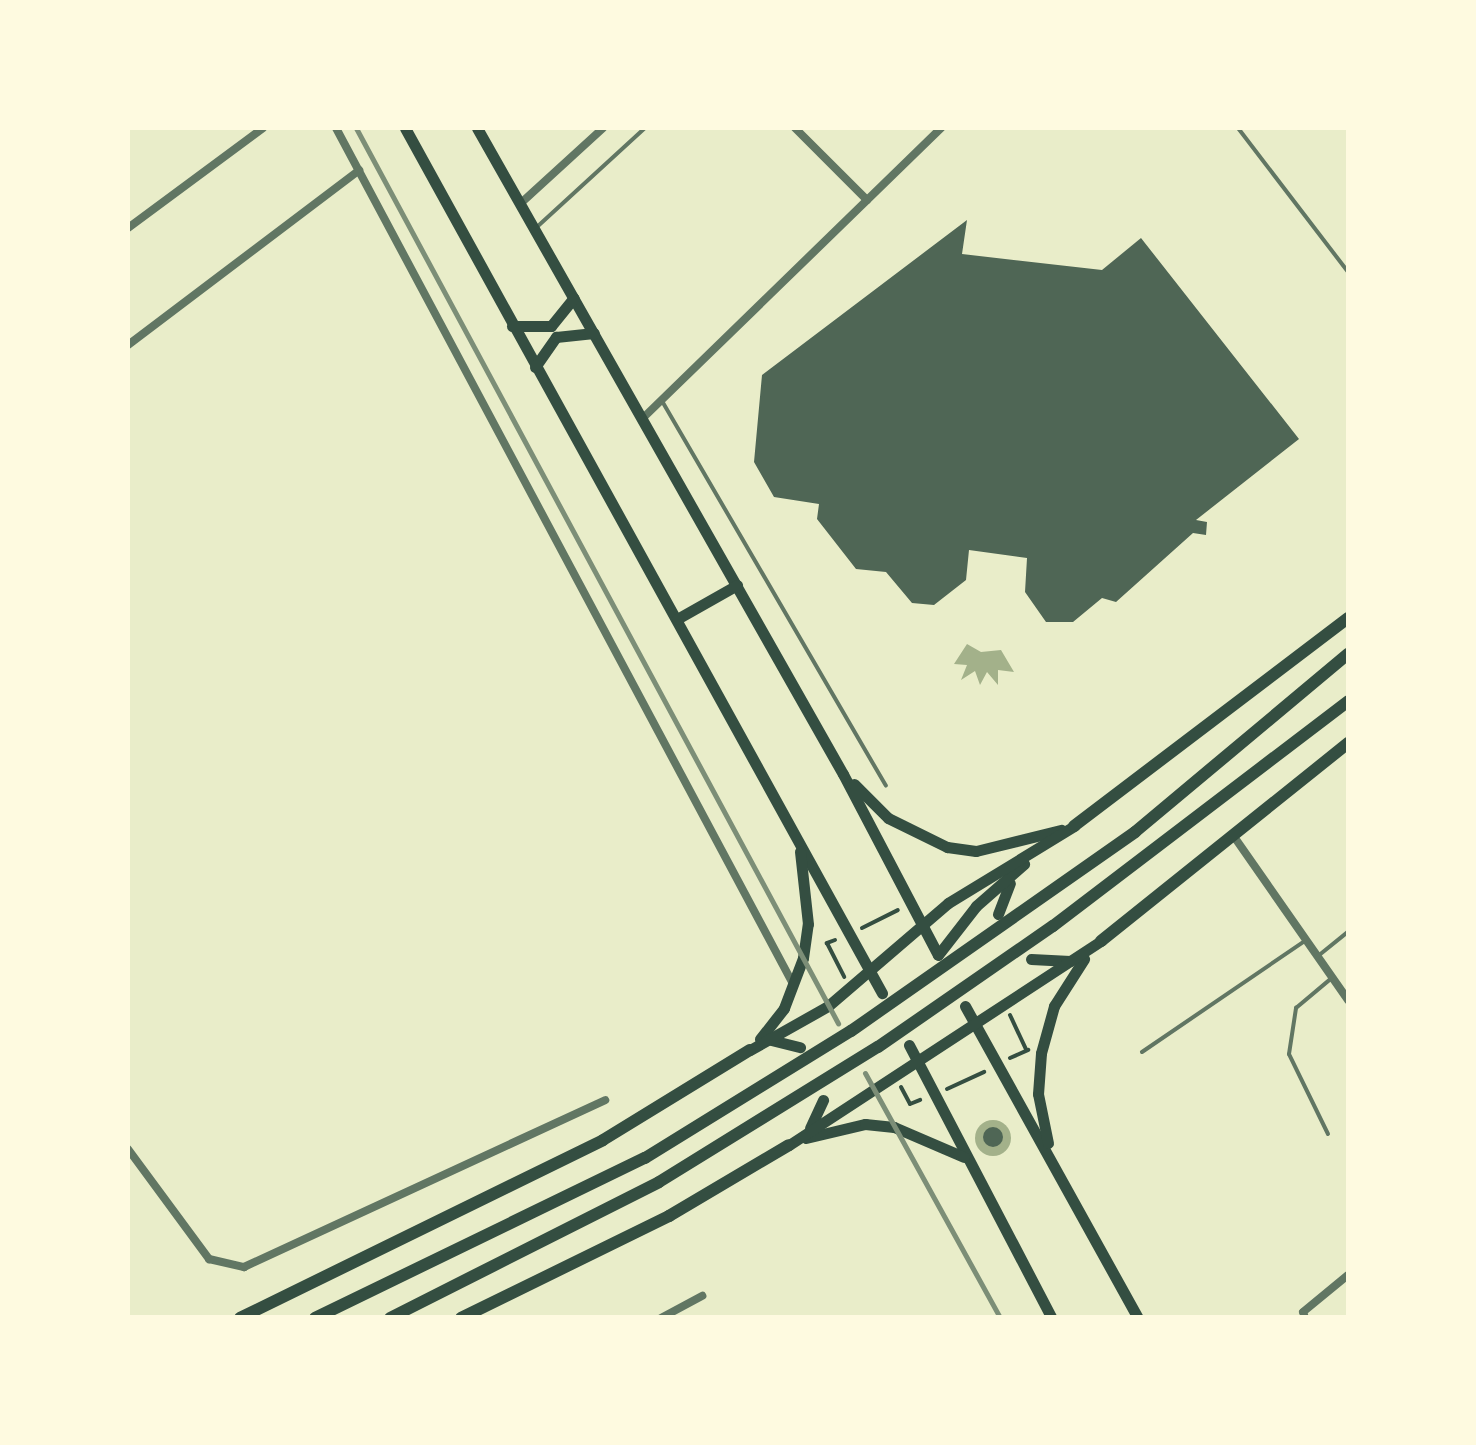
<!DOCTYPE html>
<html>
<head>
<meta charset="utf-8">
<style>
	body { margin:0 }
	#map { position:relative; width:1476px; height:1445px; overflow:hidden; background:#e9edc9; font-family:"Fira Sans",sans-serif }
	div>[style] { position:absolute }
	.water>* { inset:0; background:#a3b18a }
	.round { border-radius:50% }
	.building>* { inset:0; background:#4f6655 }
	.path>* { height:4px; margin:-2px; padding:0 2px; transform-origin:2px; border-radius:2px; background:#344e41 }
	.service>* { height:4px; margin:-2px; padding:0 2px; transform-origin:2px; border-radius:2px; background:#617663 }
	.minor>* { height:8px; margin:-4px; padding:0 4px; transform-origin:4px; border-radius:4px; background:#617663 }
	.secondary>* { height:11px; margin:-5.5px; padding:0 5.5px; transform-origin:5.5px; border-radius:5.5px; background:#344e41 }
	.trunk>* { height:12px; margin:-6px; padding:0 6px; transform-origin:6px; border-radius:6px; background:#344e41 }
	.rail>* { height:5px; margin:-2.5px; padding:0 2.5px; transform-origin:2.5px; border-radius:2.5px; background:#7c8e77 }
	span { translate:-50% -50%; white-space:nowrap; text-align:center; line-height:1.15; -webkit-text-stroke:8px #fefae0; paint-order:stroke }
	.frame { position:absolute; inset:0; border:130px solid #fefae0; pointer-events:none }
</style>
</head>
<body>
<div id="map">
	<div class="water">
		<i style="clip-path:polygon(967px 644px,981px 652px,1001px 650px,1014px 672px,998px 670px,998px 685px,987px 672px,980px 685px,975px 671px,961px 680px,967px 665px,954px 664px)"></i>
		<i class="round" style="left:975px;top:1120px;width:36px;height:36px"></i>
	</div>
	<div class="building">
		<i style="clip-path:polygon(967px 220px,962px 254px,1102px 270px,1141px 238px,1299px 439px,1196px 520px,1207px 522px,1206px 535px,1193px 533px,1116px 602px,1102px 598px,1073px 622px,1046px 622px,1025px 592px,1027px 558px,969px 550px,966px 580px,934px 605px,912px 603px,886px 572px,856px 569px,817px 519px,819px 504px,774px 497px,754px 462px,762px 375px)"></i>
		<i class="round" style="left:983px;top:1127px;width:20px;height:20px"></i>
	</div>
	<div class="path">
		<i style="left:862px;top:928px;width:40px;rotate:-26.6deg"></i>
		<i style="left:835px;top:940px;width:9px;rotate:159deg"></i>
		<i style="left:827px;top:943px;width:38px;rotate:63deg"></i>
		<i style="left:1010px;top:1015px;width:38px;rotate:65deg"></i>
		<i style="left:1010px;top:1058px;width:20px;rotate:-24deg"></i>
		<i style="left:901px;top:1087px;width:19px;rotate:62deg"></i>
		<i style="left:910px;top:1104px;width:11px;rotate:-22deg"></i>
		<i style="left:947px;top:1089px;width:41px;rotate:-24.7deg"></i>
	</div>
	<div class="service">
		<i style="left:1238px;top:128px;width:181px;rotate:52.6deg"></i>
		<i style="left:538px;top:226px;width:145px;rotate:-42.5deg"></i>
		<i style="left:662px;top:401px;width:445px;rotate:59.8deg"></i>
		<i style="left:1318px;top:956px;width:38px;rotate:-39deg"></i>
		<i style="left:1142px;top:1052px;width:199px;rotate:-34.3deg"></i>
		<i style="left:1328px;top:1134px;width:89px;rotate:-116deg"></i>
		<i style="left:1289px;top:1054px;width:47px;rotate:-81.3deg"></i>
		<i style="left:1296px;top:1008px;width:48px;rotate:-40deg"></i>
	</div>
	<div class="minor">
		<i style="left:336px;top:128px;width:970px;rotate:61.9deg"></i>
		<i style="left:795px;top:128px;width:102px;rotate:45deg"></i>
		<i style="left:521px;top:203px;width:111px;rotate:-42.4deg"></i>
		<i style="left:128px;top:228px;width:168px;rotate:-36.5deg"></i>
		<i style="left:128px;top:345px;width:290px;rotate:-37.1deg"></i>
		<i style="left:643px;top:418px;width:416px;rotate:-44.2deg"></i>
		<i style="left:1235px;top:838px;width:198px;rotate:55.1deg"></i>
		<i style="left:128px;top:1149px;width:137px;rotate:53.6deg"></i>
		<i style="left:209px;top:1259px;width:36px;rotate:13deg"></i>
		<i style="left:244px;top:1267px;width:398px;rotate:-24.8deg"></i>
		<i style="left:661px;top:1318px;width:47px;rotate:-28.2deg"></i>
		<i style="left:1305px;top:1318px;width:6px;rotate:-108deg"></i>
		<i style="left:1303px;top:1312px;width:58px;rotate:-39.4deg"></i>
	</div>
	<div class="secondary">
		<i style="left:405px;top:128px;width:988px;rotate:61.13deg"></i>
		<i style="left:477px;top:128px;width:742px;rotate:60.47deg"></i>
		<i style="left:843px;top:774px;width:204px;rotate:62.3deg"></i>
		<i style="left:512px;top:326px;width:39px"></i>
		<i style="left:551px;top:326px;width:36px;rotate:-51deg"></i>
		<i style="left:535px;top:367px;width:37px;rotate:-55deg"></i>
		<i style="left:556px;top:337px;width:38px;rotate:-6deg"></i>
		<i style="left:677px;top:619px;width:69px;rotate:-29.5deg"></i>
		<i style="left:854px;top:784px;width:48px;rotate:45deg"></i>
		<i style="left:888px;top:818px;width:66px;rotate:26.2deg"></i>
		<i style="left:947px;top:847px;width:29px;rotate:8deg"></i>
		<i style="left:976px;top:851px;width:88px;rotate:-13.9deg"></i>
		<i style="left:998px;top:914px;width:33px;rotate:-69deg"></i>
		<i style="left:938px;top:955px;width:62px;rotate:-52.2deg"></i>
		<i style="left:976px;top:906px;width:64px;rotate:-41.2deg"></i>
		<i style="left:1031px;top:959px;width:39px;rotate:3deg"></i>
		<i style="left:965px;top:1006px;width:357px;rotate:61deg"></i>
		<i style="left:760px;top:1039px;width:39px;rotate:-52deg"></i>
		<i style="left:784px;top:1008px;width:53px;rotate:-69.2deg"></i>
		<i style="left:803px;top:958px;width:34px;rotate:-82deg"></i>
		<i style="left:808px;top:924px;width:73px;rotate:-96.3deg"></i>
		<i style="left:771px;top:1040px;width:30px;rotate:14deg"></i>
		<i style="left:909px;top:1045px;width:308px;rotate:62.4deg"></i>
		<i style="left:750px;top:1050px;width:90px;rotate:-29.4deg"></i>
		<i style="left:828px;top:1006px;width:158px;rotate:-40.6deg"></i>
		<i style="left:948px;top:903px;width:148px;rotate:-31.4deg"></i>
		<i style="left:810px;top:1128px;width:31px;rotate:-65deg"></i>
		<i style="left:806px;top:1138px;width:61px;rotate:-13.3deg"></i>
		<i style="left:865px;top:1124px;width:29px;rotate:6deg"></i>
		<i style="left:894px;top:1127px;width:76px;rotate:23.2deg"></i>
		<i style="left:1048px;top:1143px;width:50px;rotate:-101.5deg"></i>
		<i style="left:1038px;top:1094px;width:41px;rotate:-85.8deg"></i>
		<i style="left:1041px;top:1053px;width:49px;rotate:-74.5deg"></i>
		<i style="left:1054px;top:1006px;width:56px;rotate:-57.4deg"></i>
		<i style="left:789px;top:1145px;width:373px;rotate:-33.2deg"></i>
	</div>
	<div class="trunk">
		<i style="left:1074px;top:826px;width:344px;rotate:-37.2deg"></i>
		<i style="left:1101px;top:941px;width:317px;rotate:-38.7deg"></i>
		<i style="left:240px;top:1318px;width:404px;rotate:-26.1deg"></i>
		<i style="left:603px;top:1140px;width:172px;rotate:-31.5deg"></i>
		<i style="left:315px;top:1318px;width:367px;rotate:-25.9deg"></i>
		<i style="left:645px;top:1158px;width:242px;rotate:-31.7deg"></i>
		<i style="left:851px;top:1031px;width:347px;rotate:-35deg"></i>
		<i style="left:1135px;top:832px;width:278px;rotate:-39.9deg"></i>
		<i style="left:390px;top:1318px;width:301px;rotate:-26.8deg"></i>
		<i style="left:659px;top:1182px;width:257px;rotate:-31.7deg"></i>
		<i style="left:878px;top:1047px;width:213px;rotate:-34.7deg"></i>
		<i style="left:1053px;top:926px;width:371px;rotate:-37.3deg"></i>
		<i style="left:461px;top:1318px;width:232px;rotate:-26.1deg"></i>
		<i style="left:669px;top:1216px;width:139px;rotate:-30.6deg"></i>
	</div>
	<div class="rail">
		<i style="left:356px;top:128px;width:1017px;rotate:61.7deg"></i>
		<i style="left:865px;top:1073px;width:280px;rotate:61.1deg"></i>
	</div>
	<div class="frame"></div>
</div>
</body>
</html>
